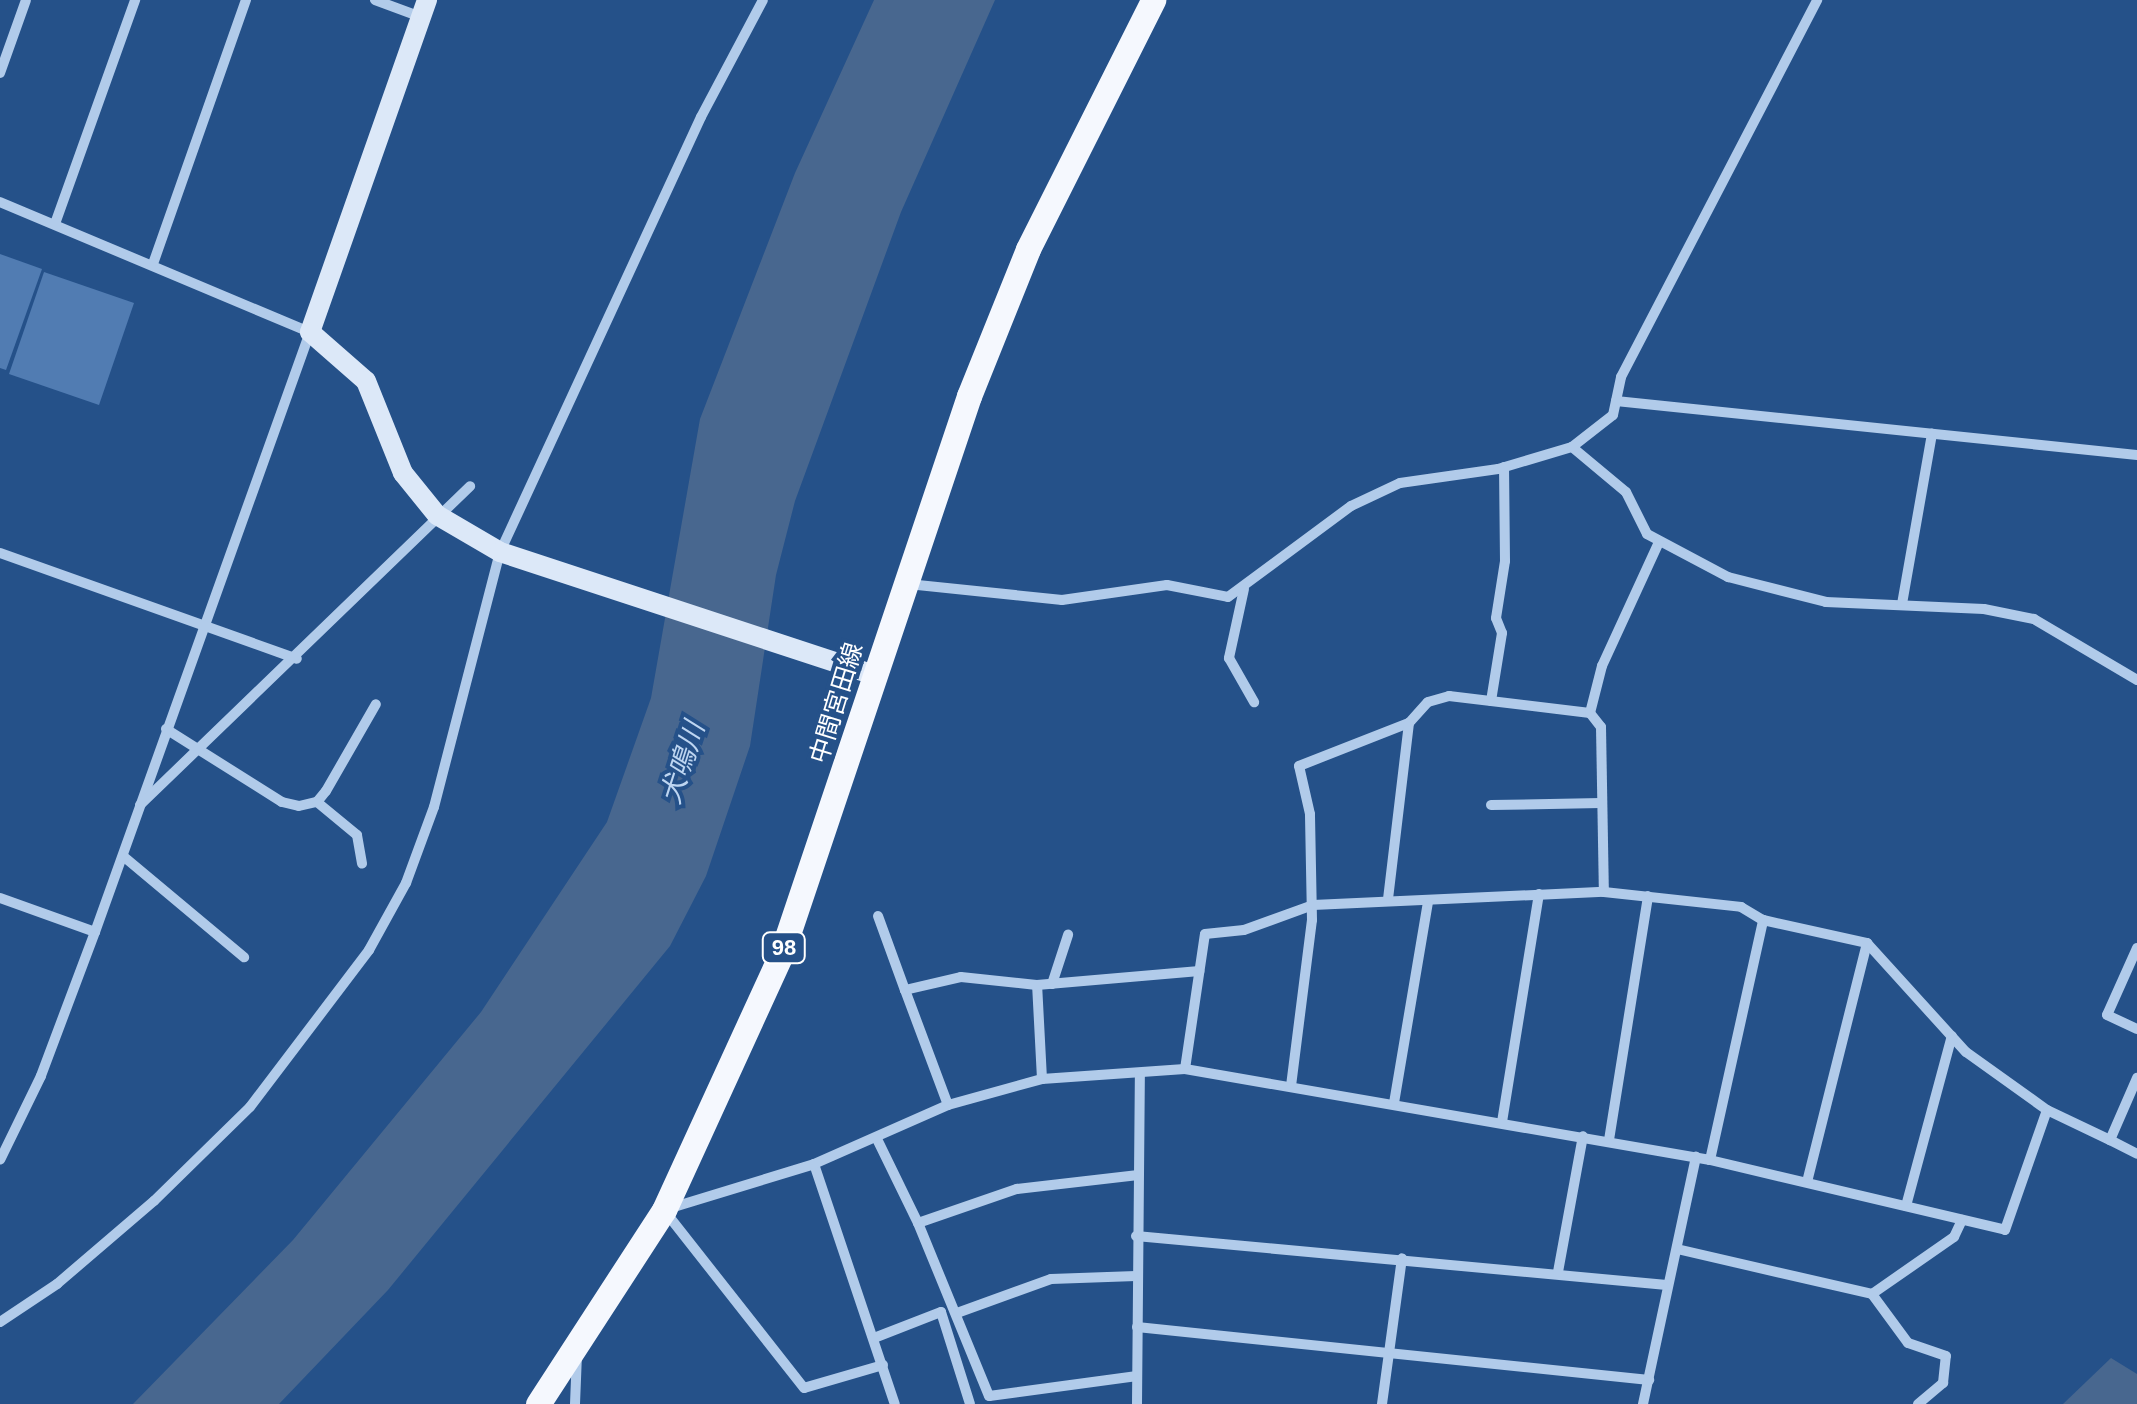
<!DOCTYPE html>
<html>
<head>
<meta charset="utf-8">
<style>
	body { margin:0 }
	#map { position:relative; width:2137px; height:1404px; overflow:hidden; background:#255189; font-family:Helvetica,"Noto Sans JP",sans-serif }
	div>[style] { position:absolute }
	.water>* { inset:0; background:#48678f }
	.building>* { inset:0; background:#517cb2 }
	.street>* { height:10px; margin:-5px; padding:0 5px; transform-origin:5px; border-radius:5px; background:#b1cbea }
	.secondary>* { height:20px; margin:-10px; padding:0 10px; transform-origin:10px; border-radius:10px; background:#dce8f8 }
	.primary>* { height:25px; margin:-12.5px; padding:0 12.5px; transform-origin:12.5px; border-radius:12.5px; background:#f5f8fe }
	span { translate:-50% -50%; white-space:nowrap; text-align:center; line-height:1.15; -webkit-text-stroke:8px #255189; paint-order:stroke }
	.shield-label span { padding:2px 8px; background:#255189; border:2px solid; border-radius:8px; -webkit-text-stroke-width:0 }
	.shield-label { font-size:22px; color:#fff; font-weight:700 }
	.street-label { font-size:25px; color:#fff }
	.water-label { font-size:28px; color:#bdd5f1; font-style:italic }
</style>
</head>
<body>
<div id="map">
	<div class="water">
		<i style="clip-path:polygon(874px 0,995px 0,901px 212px,795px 501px,776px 575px,750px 746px,706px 876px,670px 946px,388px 1290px,279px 1404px,133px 1404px,293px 1240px,481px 1012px,607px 822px,651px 698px,700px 419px,795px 173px)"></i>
		<i style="clip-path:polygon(2111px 1358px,2137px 1374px,2137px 1404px,2063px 1404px)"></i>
	</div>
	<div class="building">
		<i style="clip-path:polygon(0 254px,42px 269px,6px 370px,0 368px)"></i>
		<i style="clip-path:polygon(44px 272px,134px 303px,99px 405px,9px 374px)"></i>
	</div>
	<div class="street">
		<i style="left:375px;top:0;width:49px;rotate:20.3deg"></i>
		<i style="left:0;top:73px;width:77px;rotate:-70.4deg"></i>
		<i style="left:0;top:202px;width:336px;rotate:22.8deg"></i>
		<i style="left:310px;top:332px;width:637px;rotate:109.71deg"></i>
		<i style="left:95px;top:932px;width:154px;rotate:110.6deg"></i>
		<i style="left:41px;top:1076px;width:93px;rotate:116deg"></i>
		<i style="left:56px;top:221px;width:235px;rotate:-70.3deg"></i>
		<i style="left:154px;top:261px;width:277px;rotate:-70.6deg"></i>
		<i style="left:1616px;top:401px;width:524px;rotate:5.92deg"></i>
		<i style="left:1572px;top:447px;width:70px;rotate:39.8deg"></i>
		<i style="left:1626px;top:492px;width:47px;rotate:63.4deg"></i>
		<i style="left:1647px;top:534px;width:92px;rotate:28deg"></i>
		<i style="left:1728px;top:577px;width:101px;rotate:14.3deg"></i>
		<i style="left:1826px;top:602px;width:158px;rotate:2.5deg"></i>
		<i style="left:1984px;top:609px;width:51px;rotate:11.3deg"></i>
		<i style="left:2034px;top:619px;width:120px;rotate:30.6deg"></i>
		<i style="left:0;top:553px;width:315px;rotate:19.6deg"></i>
		<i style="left:908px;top:584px;width:155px;rotate:5.9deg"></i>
		<i style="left:1062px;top:600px;width:106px;rotate:-8.1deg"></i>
		<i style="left:1167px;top:585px;width:62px;rotate:11.1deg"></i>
		<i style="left:1228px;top:597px;width:153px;rotate:-36.5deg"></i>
		<i style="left:1351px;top:506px;width:54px;rotate:-25.1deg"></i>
		<i style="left:1400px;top:483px;width:99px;rotate:-8.1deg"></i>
		<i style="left:1498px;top:469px;width:77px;rotate:-16.6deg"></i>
		<i style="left:1572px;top:447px;width:52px;rotate:-38deg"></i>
		<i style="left:1613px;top:415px;width:39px;rotate:-78deg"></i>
		<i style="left:1621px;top:377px;width:425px;rotate:-62.5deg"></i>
		<i style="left:1244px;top:589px;width:71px;rotate:102.3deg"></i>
		<i style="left:1229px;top:658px;width:51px;rotate:60.4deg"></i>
		<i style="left:1902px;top:604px;width:173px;rotate:-80deg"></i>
		<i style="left:1491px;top:701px;width:69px;rotate:-80.8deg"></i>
		<i style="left:1502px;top:633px;width:16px;rotate:-112deg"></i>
		<i style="left:1496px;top:618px;width:58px;rotate:-81deg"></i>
		<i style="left:1505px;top:561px;width:94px;rotate:-90.6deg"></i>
		<i style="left:1590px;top:713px;width:49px;rotate:-75.7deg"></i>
		<i style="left:1602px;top:666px;width:136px;rotate:-65.3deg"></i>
		<i style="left:1409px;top:723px;width:28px;rotate:-48deg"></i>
		<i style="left:1428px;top:702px;width:22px;rotate:-16deg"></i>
		<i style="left:1449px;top:696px;width:142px;rotate:6.9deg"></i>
		<i style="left:1590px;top:713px;width:18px;rotate:52deg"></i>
		<i style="left:1601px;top:727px;width:165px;rotate:89deg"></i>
		<i style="left:166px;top:729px;width:137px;rotate:32.2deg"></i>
		<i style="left:282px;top:802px;width:17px;rotate:13deg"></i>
		<i style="left:299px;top:806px;width:18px;rotate:-13deg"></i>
		<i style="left:317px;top:802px;width:14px;rotate:-51deg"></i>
		<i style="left:326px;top:791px;width:100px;rotate:-60.1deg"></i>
		<i style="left:317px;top:802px;width:52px;rotate:39.5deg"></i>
		<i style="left:357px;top:835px;width:29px;rotate:80deg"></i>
		<i style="left:140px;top:805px;width:459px;rotate:-44deg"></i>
		<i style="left:1491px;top:805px;width:110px;rotate:-1deg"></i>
		<i style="left:123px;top:856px;width:158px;rotate:39.9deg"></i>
		<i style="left:0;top:898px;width:101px;rotate:19.7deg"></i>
		<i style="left:878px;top:916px;width:79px;rotate:70deg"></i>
		<i style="left:2137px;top:948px;width:73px;rotate:114.1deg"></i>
		<i style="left:2107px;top:1015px;width:33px;rotate:25deg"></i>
		<i style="left:1052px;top:984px;width:52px;rotate:-71.9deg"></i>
		<i style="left:1185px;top:1069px;width:136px;rotate:-81.6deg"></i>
		<i style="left:1205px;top:934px;width:39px;rotate:-6deg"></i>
		<i style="left:1244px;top:930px;width:73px;rotate:-19.9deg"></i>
		<i style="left:1313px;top:905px;width:291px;rotate:-2.6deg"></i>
		<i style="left:1604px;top:892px;width:138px;rotate:6.2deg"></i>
		<i style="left:1741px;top:907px;width:26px;rotate:31deg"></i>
		<i style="left:1763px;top:920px;width:107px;rotate:12.5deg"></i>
		<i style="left:1867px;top:943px;width:147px;rotate:47.8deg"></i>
		<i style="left:1966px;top:1052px;width:100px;rotate:35.6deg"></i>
		<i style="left:2047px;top:1110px;width:70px;rotate:25.5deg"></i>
		<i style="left:2110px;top:1140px;width:68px;rotate:-66.5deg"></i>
		<i style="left:1042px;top:1079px;width:94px;rotate:-93deg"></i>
		<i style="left:1037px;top:985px;width:163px;rotate:-4.9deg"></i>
		<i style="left:1291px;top:1086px;width:167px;rotate:-82.8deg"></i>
		<i style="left:1312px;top:920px;width:106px;rotate:-91.1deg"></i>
		<i style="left:1310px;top:814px;width:49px;rotate:-102.9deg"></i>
		<i style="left:1299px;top:766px;width:118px;rotate:-21.4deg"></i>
		<i style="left:1409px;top:723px;width:176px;rotate:96.8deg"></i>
		<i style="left:1394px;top:1103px;width:205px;rotate:-80.4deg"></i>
		<i style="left:948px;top:1105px;width:123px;rotate:-110.5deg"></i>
		<i style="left:905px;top:990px;width:57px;rotate:-13.1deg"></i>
		<i style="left:961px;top:977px;width:76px;rotate:6deg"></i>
		<i style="left:1502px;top:1122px;width:231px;rotate:-80.8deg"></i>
		<i style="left:877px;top:1139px;width:93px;rotate:64deg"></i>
		<i style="left:1609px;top:1140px;width:247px;rotate:-80.9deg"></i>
		<i style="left:2110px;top:1140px;width:30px;rotate:27deg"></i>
		<i style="left:1710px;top:1160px;width:246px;rotate:-77.5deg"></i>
		<i style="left:814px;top:1164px;width:253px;rotate:71.4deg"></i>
		<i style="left:1807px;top:1182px;width:246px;rotate:-75.9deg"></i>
		<i style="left:1906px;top:1206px;width:176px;rotate:-74.9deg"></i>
		<i style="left:1136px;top:1236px;width:533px;rotate:5.27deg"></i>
		<i style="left:1677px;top:1249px;width:200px;rotate:13deg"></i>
		<i style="left:1558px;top:1272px;width:138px;rotate:-79.6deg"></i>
		<i style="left:957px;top:1313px;width:100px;rotate:-19.9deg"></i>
		<i style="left:1051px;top:1279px;width:85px;rotate:-2deg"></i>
		<i style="left:0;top:1322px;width:69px;rotate:-33.7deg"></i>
		<i style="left:57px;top:1284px;width:128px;rotate:-40.6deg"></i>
		<i style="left:154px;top:1201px;width:134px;rotate:-44.4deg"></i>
		<i style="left:250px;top:1107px;width:197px;rotate:-52.8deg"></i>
		<i style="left:369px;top:950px;width:77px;rotate:-61.1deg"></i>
		<i style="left:406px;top:883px;width:81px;rotate:-69.8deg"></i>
		<i style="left:434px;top:807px;width:263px;rotate:-75.5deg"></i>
		<i style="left:500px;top:552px;width:479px;rotate:-65.2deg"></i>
		<i style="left:701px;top:117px;width:132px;rotate:-62.1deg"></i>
		<i style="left:1137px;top:1327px;width:515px;rotate:5.91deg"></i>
		<i style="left:874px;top:1338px;width:72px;rotate:-21.2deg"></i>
		<i style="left:941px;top:1312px;width:96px;rotate:72.5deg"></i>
		<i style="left:883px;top:1365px;width:82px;rotate:163.8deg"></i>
		<i style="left:804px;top:1388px;width:226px;rotate:-128.2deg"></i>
		<i style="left:664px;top:1210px;width:157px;rotate:-17deg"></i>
		<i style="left:814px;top:1164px;width:146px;rotate:-23.8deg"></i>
		<i style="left:948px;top:1105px;width:98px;rotate:-15.5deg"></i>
		<i style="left:1042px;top:1079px;width:143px;rotate:-4deg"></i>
		<i style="left:1185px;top:1069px;width:533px;rotate:9.83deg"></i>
		<i style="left:1710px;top:1160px;width:303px;rotate:13.3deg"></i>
		<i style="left:2005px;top:1230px;width:127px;rotate:-70.7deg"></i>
		<i style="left:1137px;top:1376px;width:149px;rotate:172.3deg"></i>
		<i style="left:989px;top:1396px;width:187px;rotate:-112.3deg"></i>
		<i style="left:918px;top:1223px;width:105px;rotate:-19deg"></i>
		<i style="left:1017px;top:1189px;width:122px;rotate:-6.6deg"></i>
		<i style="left:575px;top:1404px;width:49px;rotate:-87.7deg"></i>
		<i style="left:1137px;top:1404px;width:330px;rotate:-89.5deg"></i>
		<i style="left:1382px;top:1404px;width:147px;rotate:-82.2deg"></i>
		<i style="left:1643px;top:1404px;width:253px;rotate:-77.9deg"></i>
		<i style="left:1918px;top:1404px;width:33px;rotate:-40deg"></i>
		<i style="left:1943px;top:1383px;width:27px;rotate:-84deg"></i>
		<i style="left:1946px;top:1356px;width:40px;rotate:-161.1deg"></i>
		<i style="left:1908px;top:1343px;width:61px;rotate:-126.3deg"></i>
		<i style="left:1872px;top:1294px;width:100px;rotate:-34.8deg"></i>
		<i style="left:1954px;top:1237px;width:19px;rotate:-65deg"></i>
	</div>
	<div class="secondary">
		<i style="left:427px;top:0;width:352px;rotate:109.4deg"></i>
		<i style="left:310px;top:332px;width:74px;rotate:41.2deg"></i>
		<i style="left:366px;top:381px;width:99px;rotate:68.1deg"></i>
		<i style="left:403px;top:473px;width:54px;rotate:51deg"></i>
		<i style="left:437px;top:515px;width:73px;rotate:30.4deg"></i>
		<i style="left:500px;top:552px;width:394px;rotate:18.2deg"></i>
	</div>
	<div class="primary">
		<i style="left:538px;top:1404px;width:231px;rotate:-57deg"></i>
		<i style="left:664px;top:1210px;width:281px;rotate:-65.4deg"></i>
		<i style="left:781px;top:955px;width:590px;rotate:-71.41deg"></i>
		<i style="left:969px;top:396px;width:158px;rotate:-68.1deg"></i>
		<i style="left:1028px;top:249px;width:279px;rotate:-63.3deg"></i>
	</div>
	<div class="shield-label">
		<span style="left:784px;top:948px">98</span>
	</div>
	<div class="street-label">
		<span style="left:836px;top:703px;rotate:-73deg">中間宮田線</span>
	</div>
	<div class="water-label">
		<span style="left:683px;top:763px;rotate:-72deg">犬鳴川</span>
	</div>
</div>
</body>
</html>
